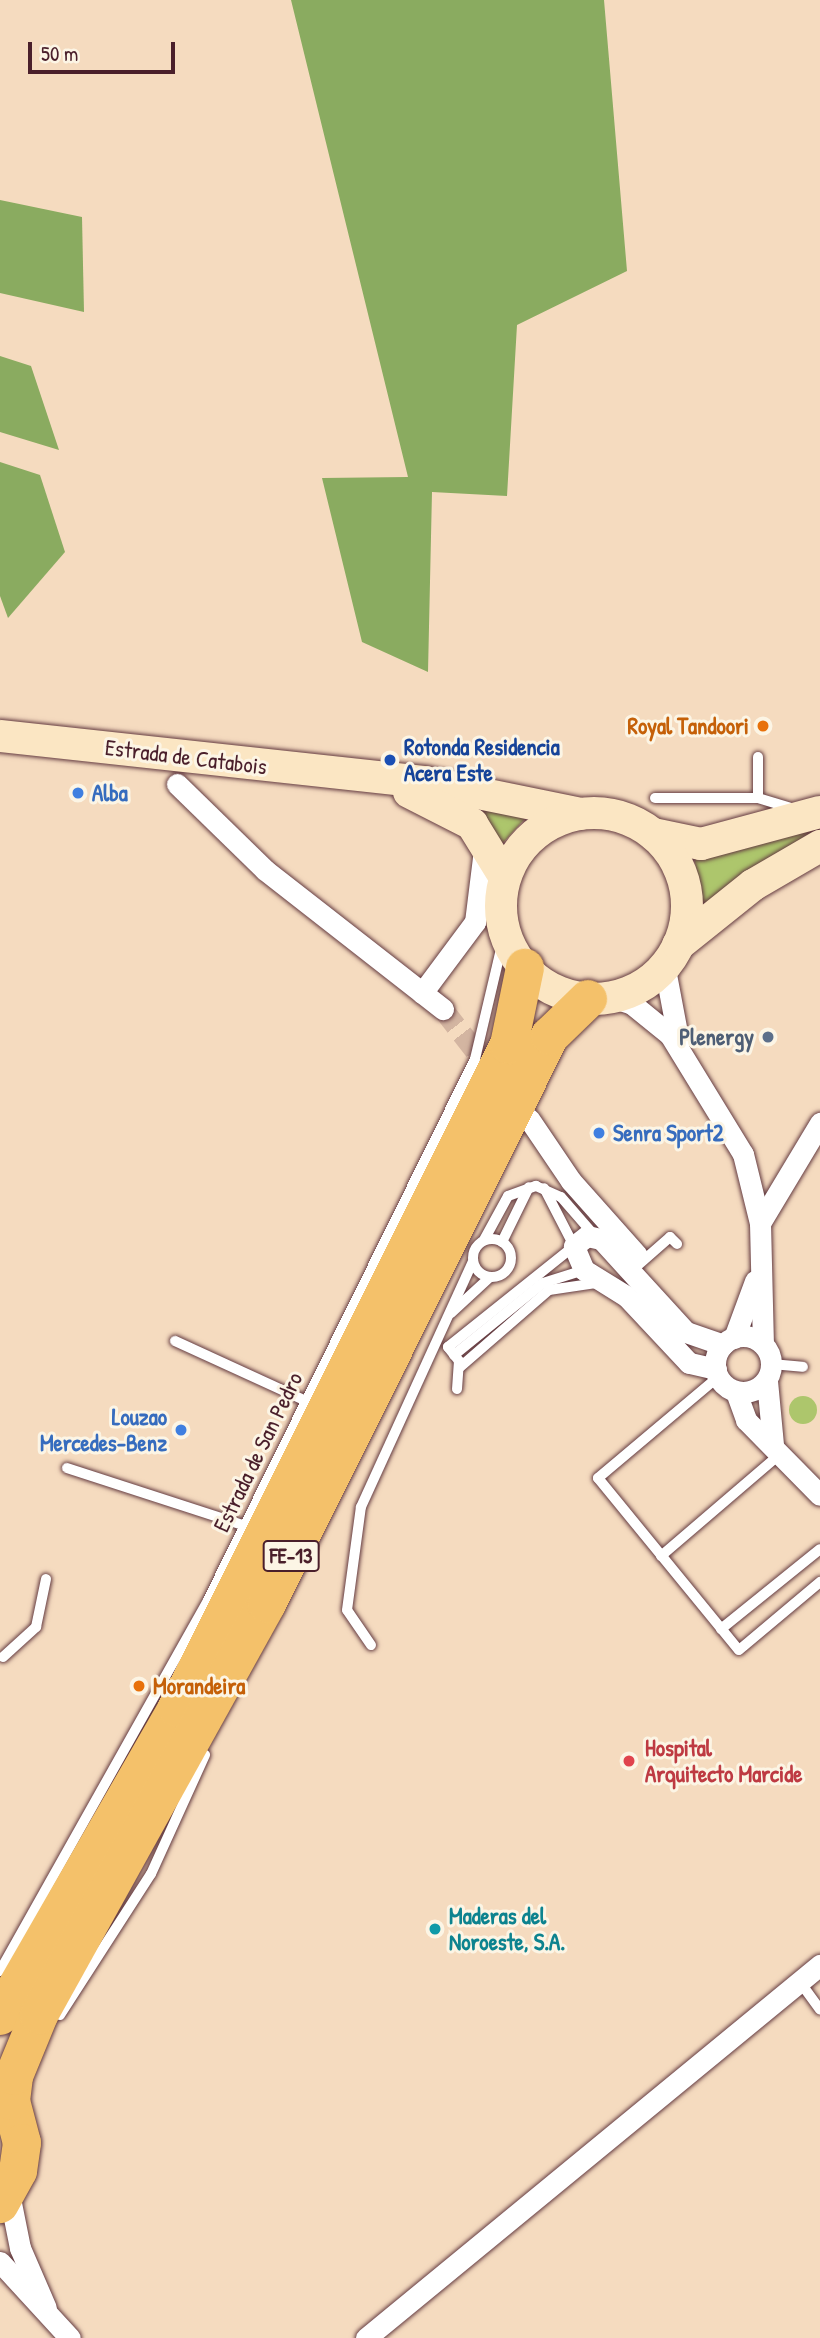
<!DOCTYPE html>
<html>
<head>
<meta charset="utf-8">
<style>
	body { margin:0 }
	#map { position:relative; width:820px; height:2338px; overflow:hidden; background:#f5dbbf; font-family:"Patrick Hand",sans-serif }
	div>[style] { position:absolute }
	.green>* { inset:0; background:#adc66c }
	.round { border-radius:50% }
	.forest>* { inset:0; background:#8aab60 }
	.street-tunnel>* { height:21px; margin-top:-10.5px; transform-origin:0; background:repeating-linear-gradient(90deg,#d3b5a1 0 21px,transparent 0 31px) }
	.roads { filter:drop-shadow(0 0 2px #643b41) drop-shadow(0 0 2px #643b41) }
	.lane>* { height:10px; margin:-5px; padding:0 5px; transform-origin:5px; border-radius:5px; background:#fff }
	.lane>.ring { margin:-5px; padding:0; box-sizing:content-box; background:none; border:10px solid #fff; border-radius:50% }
	.street>* { height:21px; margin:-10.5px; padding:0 10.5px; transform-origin:10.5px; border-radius:10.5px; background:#fff }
	.street>.ring { margin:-10.5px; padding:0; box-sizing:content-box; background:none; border:21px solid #fff; border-radius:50% }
	.secondary>* { height:32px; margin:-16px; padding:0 16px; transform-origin:16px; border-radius:16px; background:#fbe6c3 }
	.secondary>.ring { margin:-16px; padding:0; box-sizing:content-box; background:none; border:32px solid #fbe6c3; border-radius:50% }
	.highway>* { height:38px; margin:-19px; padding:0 19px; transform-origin:19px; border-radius:19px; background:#f4c16a }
	.dots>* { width:19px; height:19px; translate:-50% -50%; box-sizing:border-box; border:4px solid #fcf5e5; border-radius:50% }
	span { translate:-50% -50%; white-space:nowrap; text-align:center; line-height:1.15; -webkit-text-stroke:6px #fcf5e5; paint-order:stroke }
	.shield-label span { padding:2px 5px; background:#fcf5e5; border:2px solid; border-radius:5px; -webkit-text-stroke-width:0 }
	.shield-label { font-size:21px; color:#4a1f2b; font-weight:700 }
	.food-label { font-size:23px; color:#c56008; font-weight:700 }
	.right { translate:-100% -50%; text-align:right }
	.left { translate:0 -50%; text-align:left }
	.transit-label { font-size:23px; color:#164399; font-weight:700 }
	.street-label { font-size:23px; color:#4a1f2b }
	.shop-label { font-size:23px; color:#366cbe; font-weight:700 }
	.service-label { font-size:23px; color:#4e5e75; font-weight:700 }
	.health-label { font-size:23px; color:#be3a42; font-weight:700 }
	.culture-label { font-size:23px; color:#0d838f; font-weight:700 }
	.scale { position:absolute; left:28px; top:42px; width:147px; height:32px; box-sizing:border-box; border:4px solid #4a1f2b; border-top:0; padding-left:9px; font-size:21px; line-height:24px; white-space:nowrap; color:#4a1f2b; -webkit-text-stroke:5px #fcf5e5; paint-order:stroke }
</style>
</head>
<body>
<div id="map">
	<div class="green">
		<i style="clip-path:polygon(464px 794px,532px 811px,501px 845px)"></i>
		<i style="clip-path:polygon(820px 820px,820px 835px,703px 906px,694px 857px)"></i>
		<i class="round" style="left:789px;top:1396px;width:28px;height:28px"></i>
	</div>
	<div class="forest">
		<i style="clip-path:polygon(291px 0,604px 0,627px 271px,517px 325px,507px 496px,432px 492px,428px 672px,362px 642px,322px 478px,408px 477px)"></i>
		<i style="clip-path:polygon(0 200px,82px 217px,84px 312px,0 293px)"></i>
		<i style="clip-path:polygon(0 356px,31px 366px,59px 450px,0 432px)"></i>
		<i style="clip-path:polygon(0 462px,40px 475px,65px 552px,8px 618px,0 596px)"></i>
	</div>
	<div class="street-tunnel">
		<i style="left:443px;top:1009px;width:75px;rotate:52.1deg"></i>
	</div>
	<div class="roads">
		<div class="lane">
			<i style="left:655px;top:798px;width:103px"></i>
			<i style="left:758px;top:798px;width:39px;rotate:17deg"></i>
			<i style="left:758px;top:798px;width:41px;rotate:-90deg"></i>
			<i class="ring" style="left:473px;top:1239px;width:28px;height:28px"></i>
			<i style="left:484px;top:1240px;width:50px;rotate:-61.4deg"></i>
			<i style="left:508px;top:1196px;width:30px;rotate:-20deg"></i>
			<i style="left:536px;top:1186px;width:27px;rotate:24deg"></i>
			<i style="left:561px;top:1197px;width:50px;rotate:49deg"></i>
			<i style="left:502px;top:1242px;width:61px;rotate:-63.9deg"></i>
			<i style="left:637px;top:1266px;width:44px;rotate:-41.3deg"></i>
			<i style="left:670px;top:1237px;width:10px;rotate:45deg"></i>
			<i style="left:451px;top:1313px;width:53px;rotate:-42.7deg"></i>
			<i style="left:175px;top:1341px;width:144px;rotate:24.6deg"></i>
			<i style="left:454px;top:1355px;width:114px;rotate:-39deg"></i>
			<i style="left:543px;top:1283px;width:43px;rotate:-17.6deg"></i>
			<i style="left:771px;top:1364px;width:32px;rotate:5deg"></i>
			<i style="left:459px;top:1368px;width:119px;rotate:-40.9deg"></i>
			<i style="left:549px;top:1290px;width:49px;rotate:-8.3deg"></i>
			<i style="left:718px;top:1377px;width:157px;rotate:139.9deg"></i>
			<i style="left:598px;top:1478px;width:222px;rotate:50.7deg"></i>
			<i style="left:739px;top:1650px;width:106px;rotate:-40deg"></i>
			<i style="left:457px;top:1389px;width:28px;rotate:-86deg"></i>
			<i style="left:459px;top:1361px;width:18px;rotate:-128deg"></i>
			<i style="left:448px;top:1347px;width:161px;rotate:-38.7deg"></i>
			<i style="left:574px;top:1246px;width:65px;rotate:-117.3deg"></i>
			<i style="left:67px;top:1468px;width:187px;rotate:18deg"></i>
			<i style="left:661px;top:1556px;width:158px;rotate:-40.6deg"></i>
			<i style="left:721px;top:1629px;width:127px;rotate:-38.9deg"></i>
			<i style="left:371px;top:1645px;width:42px;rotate:-124.4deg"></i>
			<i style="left:347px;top:1610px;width:104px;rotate:-82.3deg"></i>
			<i style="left:361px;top:1507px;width:270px;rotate:-65.5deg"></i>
			<i style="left:3px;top:1657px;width:45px;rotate:-42.3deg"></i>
			<i style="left:36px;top:1627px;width:49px;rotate:-78.2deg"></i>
			<i style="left:0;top:1971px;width:425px;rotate:-60.7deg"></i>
			<i style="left:208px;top:1600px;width:603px;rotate:-63.73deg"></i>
			<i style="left:475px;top:1059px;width:130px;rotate:-76.7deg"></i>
			<i style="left:800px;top:1982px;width:34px;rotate:54deg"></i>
			<i style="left:60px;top:2015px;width:168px;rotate:-57.2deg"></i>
			<i style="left:151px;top:1874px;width:131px;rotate:-65.6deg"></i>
		</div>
		<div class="street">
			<i style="left:177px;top:784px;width:123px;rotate:44.3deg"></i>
			<i style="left:265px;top:870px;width:226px;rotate:38deg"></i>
			<i style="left:665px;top:969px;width:75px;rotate:79.3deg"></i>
			<i style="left:422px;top:993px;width:89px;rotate:-53.3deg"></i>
			<i style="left:475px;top:922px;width:81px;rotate:-82.9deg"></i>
			<i style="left:611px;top:997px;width:22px;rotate:18deg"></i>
			<i style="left:632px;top:1004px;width:49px;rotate:39.2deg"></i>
			<i style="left:670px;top:1035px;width:140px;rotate:58.5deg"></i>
			<i style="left:743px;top:1154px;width:71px;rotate:76.2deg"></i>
			<i style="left:760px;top:1223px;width:121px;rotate:88.6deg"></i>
			<i style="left:529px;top:1119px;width:75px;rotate:55.9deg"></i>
			<i style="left:571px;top:1181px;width:99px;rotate:48.3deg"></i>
			<i style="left:760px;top:1223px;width:117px;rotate:-59deg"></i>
			<i class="ring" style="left:715px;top:1336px;width:35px;height:35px"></i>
			<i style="left:734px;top:1338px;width:61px;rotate:-69.8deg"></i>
			<i style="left:716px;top:1369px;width:28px;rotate:-167deg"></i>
			<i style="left:689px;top:1363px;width:92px;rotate:-133.2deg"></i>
			<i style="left:626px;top:1296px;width:49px;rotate:-148.2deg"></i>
			<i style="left:584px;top:1270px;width:26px;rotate:-113deg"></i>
			<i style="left:574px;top:1246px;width:16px;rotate:-38deg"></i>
			<i style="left:587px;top:1236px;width:14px;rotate:12deg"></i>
			<i style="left:601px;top:1239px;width:126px;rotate:47.6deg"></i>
			<i style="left:686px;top:1332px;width:39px;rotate:19deg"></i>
			<i style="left:767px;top:1381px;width:64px;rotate:84.6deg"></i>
			<i style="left:736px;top:1392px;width:30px;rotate:70deg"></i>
			<i style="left:746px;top:1420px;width:105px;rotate:45.4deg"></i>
			<i style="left:9px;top:2193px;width:56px;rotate:78.7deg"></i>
			<i style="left:20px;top:2248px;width:65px;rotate:66.6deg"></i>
			<i style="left:0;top:2262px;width:103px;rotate:47.4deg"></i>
			<i style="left:366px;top:2338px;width:588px;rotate:-39.41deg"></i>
		</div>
		<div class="secondary">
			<i style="left:0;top:736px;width:426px;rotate:6.2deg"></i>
			<i style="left:424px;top:782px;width:160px;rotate:11.5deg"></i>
			<i style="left:409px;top:792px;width:71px;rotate:26.9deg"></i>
			<i style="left:472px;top:824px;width:61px;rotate:58.4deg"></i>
			<i class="ring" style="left:501px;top:813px;width:154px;height:154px"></i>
			<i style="left:653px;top:834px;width:49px;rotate:11.8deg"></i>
			<i style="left:701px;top:844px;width:123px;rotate:-15.1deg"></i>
			<i style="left:678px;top:945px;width:96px;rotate:-38.7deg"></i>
			<i style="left:753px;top:885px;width:78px;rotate:-30.2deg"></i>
		</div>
		<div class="highway">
			<i style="left:0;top:2016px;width:355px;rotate:-60.1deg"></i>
			<i style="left:177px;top:1708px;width:741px;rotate:-63.4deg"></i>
			<i style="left:509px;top:1045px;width:79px;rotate:-78.3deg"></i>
			<i style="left:0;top:2087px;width:18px;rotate:52deg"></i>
			<i style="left:11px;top:2101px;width:43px;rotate:75.3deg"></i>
			<i style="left:22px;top:2143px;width:28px;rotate:98deg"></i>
			<i style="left:18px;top:2171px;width:38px;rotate:119deg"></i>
			<i style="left:11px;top:2101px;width:25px;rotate:-83deg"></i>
			<i style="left:14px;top:2076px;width:66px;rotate:-67.7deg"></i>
			<i style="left:39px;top:2015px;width:470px;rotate:-61deg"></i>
			<i style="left:267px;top:1604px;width:635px;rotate:-63.52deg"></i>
			<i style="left:550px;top:1036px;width:53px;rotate:-44.2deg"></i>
		</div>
	</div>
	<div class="dots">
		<i style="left:763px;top:726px;background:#e8710a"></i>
		<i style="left:390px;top:760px;background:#1a4fb4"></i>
		<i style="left:78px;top:793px;background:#3f7fe0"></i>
		<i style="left:768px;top:1037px;background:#5c6f8a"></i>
		<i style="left:599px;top:1133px;background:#3f7fe0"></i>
		<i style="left:181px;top:1430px;background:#3f7fe0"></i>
		<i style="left:139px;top:1686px;background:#e8710a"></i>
		<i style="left:629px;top:1761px;background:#e0444e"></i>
		<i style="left:435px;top:1929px;background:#0f9aa8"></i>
	</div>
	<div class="shield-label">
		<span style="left:291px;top:1556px">FE-13</span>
	</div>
	<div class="food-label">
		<span class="right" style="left:749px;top:726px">Royal Tandoori</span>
		<span class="left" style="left:153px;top:1686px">Morandeira</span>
	</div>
	<div class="transit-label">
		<span class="left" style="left:404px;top:760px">Rotonda Residencia<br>Acera Este</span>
	</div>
	<div class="street-label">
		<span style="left:186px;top:757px;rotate:7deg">Estrada de Catabois</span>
		<span style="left:258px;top:1452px;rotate:-64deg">Estrada de San Pedro</span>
	</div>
	<div class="shop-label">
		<span class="left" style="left:92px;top:793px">Alba</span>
		<span class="left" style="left:613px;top:1133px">Senra Sport2</span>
		<span class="right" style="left:167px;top:1430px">Louzao<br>Mercedes-Benz</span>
	</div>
	<div class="service-label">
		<span class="right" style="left:754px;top:1037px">Plenergy</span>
	</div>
	<div class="health-label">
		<span class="left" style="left:645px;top:1761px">Hospital<br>Arquitecto Marcide</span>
	</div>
	<div class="culture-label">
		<span class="left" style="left:449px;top:1929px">Maderas del<br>Noroeste, S.A.</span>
	</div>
	<div class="scale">50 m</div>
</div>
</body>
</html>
